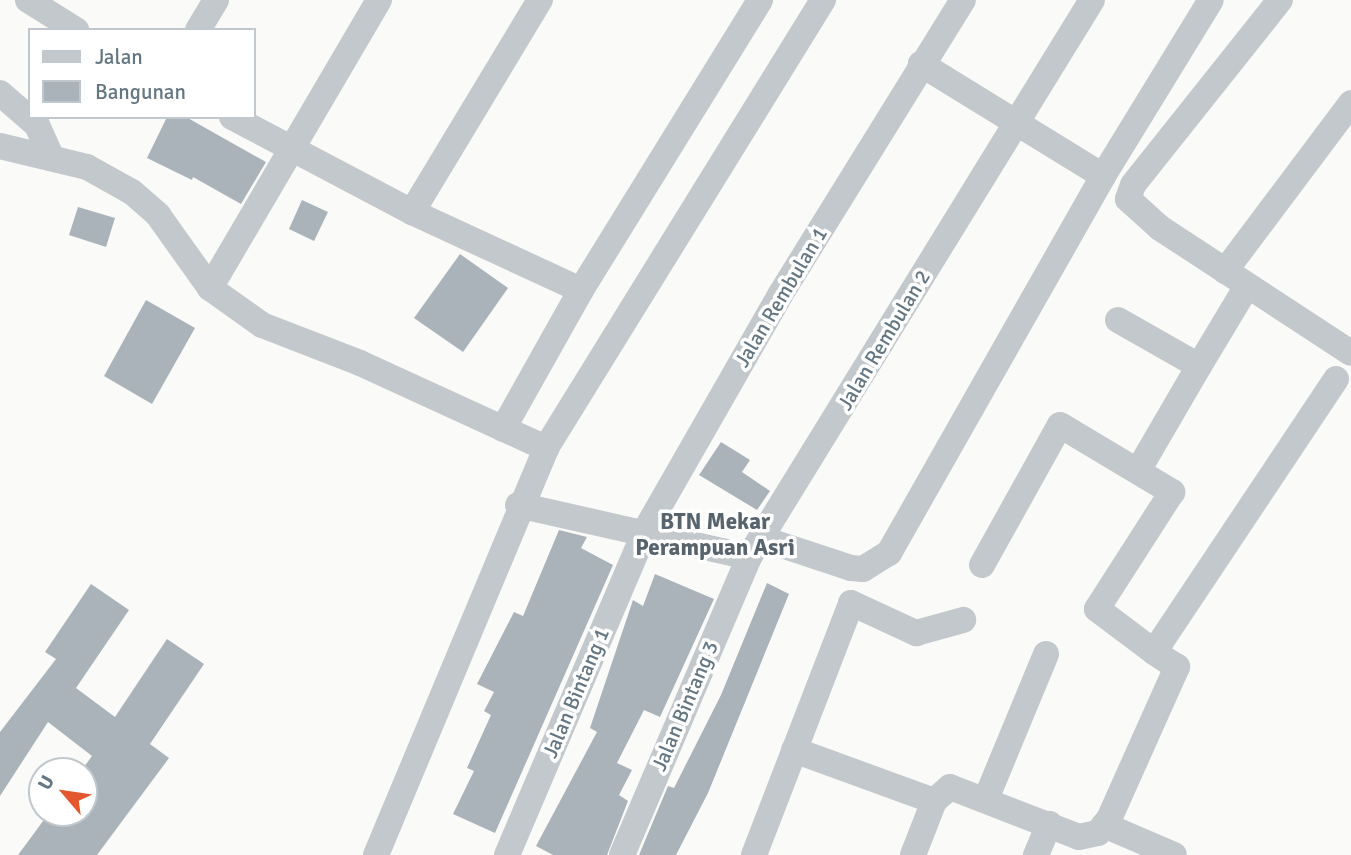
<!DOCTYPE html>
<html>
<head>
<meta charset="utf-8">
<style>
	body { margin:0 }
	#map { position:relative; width:1351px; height:855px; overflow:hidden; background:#fafaf8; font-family:Signika,sans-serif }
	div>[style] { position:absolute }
	.building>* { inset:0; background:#aab3b9 }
	.street>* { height:26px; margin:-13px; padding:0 13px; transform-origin:13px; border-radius:13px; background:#c3c8cc }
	span { translate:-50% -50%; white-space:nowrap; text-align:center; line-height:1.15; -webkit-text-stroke:7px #fff; paint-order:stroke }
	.street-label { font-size:21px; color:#657683 }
	.neighbourhood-label { font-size:23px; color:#57646e; font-weight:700 }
	.legend { position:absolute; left:28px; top:28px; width:228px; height:91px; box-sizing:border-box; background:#fff; border:2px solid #c1c8cd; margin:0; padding:9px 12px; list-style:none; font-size:21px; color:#657683 }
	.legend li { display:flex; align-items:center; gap:14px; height:35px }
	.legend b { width:35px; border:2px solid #c1c8cd }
	.north { position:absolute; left:28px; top:757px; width:70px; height:70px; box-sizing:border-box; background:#fff; border:2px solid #c1c8cd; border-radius:50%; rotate:299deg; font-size:19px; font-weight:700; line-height:28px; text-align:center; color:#657683 }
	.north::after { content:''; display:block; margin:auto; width:24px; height:32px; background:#e4572e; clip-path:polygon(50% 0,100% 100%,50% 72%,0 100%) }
</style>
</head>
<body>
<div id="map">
	<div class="building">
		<i style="clip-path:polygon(167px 117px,186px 117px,266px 162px,241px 204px,193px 177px,192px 180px,147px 158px)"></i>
		<i style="clip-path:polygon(302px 200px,328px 212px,314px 241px,289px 229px)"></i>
		<i style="clip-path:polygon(78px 207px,115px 218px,106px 247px,69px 235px)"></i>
		<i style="clip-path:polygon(460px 254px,508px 288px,463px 352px,414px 318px)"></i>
		<i style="clip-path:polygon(146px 300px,195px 328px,152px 404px,104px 376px)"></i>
		<i style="clip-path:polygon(721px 442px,750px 460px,742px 472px,770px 491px,757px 510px,699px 475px)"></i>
		<i style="clip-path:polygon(559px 530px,587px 537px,581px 548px,613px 565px,495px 833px,453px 814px,474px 771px,467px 768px,491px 715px,484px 711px,494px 692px,477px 684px,514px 612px,523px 616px)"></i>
		<i style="clip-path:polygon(655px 574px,714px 599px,660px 717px,644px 710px,617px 763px,632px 770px,619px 795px,628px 801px,607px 855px,553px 855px,536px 846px,597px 732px,590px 728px,633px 600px,643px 606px)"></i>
		<i style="clip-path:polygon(767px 583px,789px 594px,708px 793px,676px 855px,639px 855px,668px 786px,674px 788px,721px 695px)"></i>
		<i style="clip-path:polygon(91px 584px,129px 610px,76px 688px,115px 717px,167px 639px,204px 664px,150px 744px,169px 758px,97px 855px,18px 855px,49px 813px,84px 813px,84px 767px,92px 756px,48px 722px,0 796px,0 732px,56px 659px,45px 652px)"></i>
	</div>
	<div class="street">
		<i style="left:28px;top:0;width:57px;rotate:32deg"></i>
		<i style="left:1280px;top:0;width:236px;rotate:128.5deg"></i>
		<i style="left:1133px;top:185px;width:15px;rotate:110deg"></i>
		<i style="left:1128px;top:199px;width:43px;rotate:42.2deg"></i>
		<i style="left:1160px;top:228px;width:228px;rotate:33.2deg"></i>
		<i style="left:198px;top:30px;width:35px;rotate:-59deg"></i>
		<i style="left:0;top:93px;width:49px;rotate:40.9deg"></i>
		<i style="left:37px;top:125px;width:36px;rotate:66deg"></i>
		<i style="left:232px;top:117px;width:204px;rotate:27.8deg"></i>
		<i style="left:412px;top:212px;width:186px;rotate:24.8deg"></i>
		<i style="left:0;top:146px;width:89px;rotate:13.6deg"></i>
		<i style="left:87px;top:167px;width:51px;rotate:29.1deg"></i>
		<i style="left:132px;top:192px;width:35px;rotate:41deg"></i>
		<i style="left:158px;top:215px;width:90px;rotate:54.5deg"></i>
		<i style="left:210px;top:288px;width:64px;rotate:35.4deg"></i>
		<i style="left:262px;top:325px;width:105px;rotate:21.2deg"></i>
		<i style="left:360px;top:363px;width:205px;rotate:24.6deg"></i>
		<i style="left:1103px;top:176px;width:206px;rotate:-58.5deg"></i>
		<i style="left:412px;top:212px;width:248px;rotate:-58.9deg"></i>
		<i style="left:1225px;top:271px;width:210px;rotate:-53.1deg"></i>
		<i style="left:210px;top:288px;width:334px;rotate:-59.6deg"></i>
		<i style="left:1118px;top:320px;width:93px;rotate:29.6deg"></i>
		<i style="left:1199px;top:366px;width:121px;rotate:120.2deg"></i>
		<i style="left:1199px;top:366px;width:93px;rotate:-59deg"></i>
		<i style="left:503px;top:429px;width:159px;rotate:-60.7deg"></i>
		<i style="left:581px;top:290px;width:341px;rotate:-58.3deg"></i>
		<i style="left:518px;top:505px;width:237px;rotate:12.7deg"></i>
		<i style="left:763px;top:539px;width:93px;rotate:18.2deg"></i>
		<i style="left:851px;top:568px;width:12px;rotate:5deg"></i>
		<i style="left:863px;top:569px;width:31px;rotate:-32deg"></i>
		<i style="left:889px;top:553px;width:434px;rotate:-60.4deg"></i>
		<i style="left:1103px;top:176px;width:214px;rotate:-148.4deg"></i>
		<i style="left:982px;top:565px;width:160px;rotate:-60.9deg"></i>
		<i style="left:1060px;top:425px;width:131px;rotate:30.9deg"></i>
		<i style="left:1172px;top:492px;width:139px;rotate:122.7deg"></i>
		<i style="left:1097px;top:609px;width:71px;rotate:37deg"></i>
		<i style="left:794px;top:750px;width:149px;rotate:20deg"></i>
		<i style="left:986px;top:799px;width:157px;rotate:-67.5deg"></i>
		<i style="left:1104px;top:825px;width:76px;rotate:23.2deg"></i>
		<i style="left:376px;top:855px;width:441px;rotate:-67.3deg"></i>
		<i style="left:546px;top:448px;width:527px;rotate:-58.27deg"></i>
		<i style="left:507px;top:855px;width:352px;rotate:-66.9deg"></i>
		<i style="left:645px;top:531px;width:272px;rotate:-60.2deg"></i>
		<i style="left:780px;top:295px;width:347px;rotate:-58.2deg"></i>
		<i style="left:622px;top:855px;width:324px;rotate:-66.9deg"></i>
		<i style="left:749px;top:557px;width:654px;rotate:-58.38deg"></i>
		<i style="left:754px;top:855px;width:270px;rotate:-68.9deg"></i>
		<i style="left:851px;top:603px;width:72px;rotate:24.8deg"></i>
		<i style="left:916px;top:633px;width:49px;rotate:-15.5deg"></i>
		<i style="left:913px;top:855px;width:58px;rotate:-68.7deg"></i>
		<i style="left:934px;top:801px;width:21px;rotate:-41deg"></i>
		<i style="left:950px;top:787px;width:138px;rotate:21.2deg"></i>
		<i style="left:1079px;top:837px;width:19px;rotate:-12deg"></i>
		<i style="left:1098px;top:833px;width:18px;rotate:-52deg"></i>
		<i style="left:1109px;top:819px;width:167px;rotate:-65.9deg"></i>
		<i style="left:1177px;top:667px;width:27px;rotate:-147deg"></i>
		<i style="left:1154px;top:652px;width:328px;rotate:-56.3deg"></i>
		<i style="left:1036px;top:855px;width:34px;rotate:-67deg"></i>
	</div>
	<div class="street-label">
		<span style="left:781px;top:297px;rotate:-59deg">Jalan Rembulan 1</span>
		<span style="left:884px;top:340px;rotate:-59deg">Jalan Rembulan 2</span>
		<span style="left:576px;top:693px;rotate:-67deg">Jalan Bintang 1</span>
		<span style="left:685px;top:706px;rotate:-67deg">Jalan Bintang 3</span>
	</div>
	<div class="neighbourhood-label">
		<span style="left:715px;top:535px">BTN Mekar<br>Perampuan Asri</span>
	</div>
	<ul class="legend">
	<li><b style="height:9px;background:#c3c8cc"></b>Jalan</li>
	<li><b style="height:19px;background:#aab3b9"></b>Bangunan</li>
	</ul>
	<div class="north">U</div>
</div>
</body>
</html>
